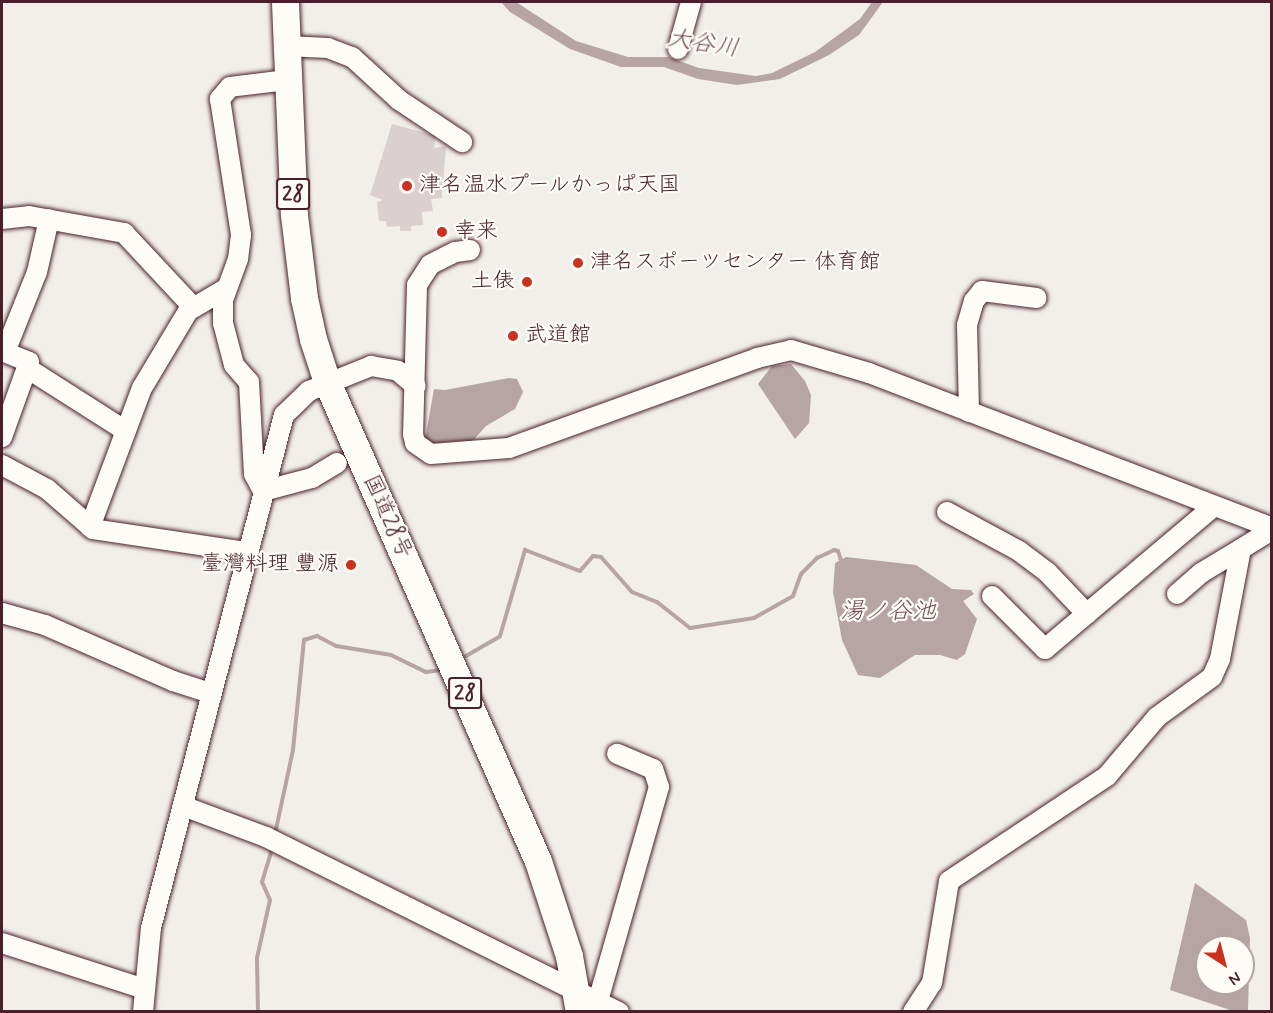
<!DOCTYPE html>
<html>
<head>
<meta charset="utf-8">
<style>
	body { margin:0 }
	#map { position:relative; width:1273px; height:1013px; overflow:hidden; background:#f2efeb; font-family:Mynerve,"Klee One",sans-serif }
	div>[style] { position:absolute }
	.green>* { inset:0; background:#d9d0cf }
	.water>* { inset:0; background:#b7a5a6 }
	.stream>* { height:4px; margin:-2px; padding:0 2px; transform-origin:2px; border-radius:2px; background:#b7a5a6 }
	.roads { filter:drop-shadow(0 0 2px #4a1f2b) drop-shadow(0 0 2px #4a1f2b) }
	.minor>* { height:20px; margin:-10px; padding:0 10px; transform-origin:10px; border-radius:10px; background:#fdfcf7 }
	.highway>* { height:27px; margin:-13.5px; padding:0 13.5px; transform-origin:13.5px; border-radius:13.5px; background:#fdfcf7 }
	.dots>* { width:16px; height:16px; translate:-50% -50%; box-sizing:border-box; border:3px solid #fdfcf7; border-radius:50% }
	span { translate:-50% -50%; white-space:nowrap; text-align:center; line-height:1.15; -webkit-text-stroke:4.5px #fdfcf7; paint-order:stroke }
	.shield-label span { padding:2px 4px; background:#fdfcf7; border:2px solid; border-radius:4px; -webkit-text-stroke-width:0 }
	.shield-label { font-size:21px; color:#4a1f2b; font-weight:700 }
	.poi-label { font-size:22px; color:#4a1f2b }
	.left { translate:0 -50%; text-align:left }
	.right { translate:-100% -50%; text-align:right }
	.street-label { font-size:22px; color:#4a1f2b }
	.water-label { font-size:24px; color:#704e56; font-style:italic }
	.frame { position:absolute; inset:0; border:3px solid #4a1f2b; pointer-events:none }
	.north { position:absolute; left:1195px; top:935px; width:60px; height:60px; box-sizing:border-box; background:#fdfcf7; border:2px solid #b5a4a5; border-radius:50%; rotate:144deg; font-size:16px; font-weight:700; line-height:24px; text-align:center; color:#4a1f2b }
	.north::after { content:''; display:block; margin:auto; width:21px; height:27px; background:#c8321e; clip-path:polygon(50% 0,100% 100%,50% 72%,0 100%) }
</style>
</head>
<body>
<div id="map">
	<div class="green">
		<i style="clip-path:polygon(392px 124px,436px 136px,434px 148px,446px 146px,442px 198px,431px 199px,433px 211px,422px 212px,423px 225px,411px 226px,411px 231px,400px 231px,400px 226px,387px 227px,386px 221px,379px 221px,377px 202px,383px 200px,370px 195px)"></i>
	</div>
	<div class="water">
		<i style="clip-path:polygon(501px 2px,516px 2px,576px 41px,628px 57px,668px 57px,699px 68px,756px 76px,772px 73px,815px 52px,860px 19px,872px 2px,883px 2px,859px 35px,829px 55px,780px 79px,737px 85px,698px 79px,664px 67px,621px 67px,570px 49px,510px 12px)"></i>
		<i style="clip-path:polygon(791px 364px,805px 381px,811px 395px,809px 423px,795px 439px,758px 384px,772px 366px)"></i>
		<i style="clip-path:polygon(509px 378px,517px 379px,523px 392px,515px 409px,486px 426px,469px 445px,433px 448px,425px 440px,434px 389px,445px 390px)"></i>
		<i style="clip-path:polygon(846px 557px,916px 565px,952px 589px,971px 590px,974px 594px,963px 601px,977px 619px,965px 654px,957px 660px,940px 655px,915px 655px,880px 678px,858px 675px,842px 640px,833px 592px,835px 563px)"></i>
		<i style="clip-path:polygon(evenodd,1195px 883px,1246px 920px,1250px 938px,1248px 1011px,1233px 1011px,1170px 990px,1195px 883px,1207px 947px,1243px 947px,1243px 983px,1207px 983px,1207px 947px)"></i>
	</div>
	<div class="stream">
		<i style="left:466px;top:656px;width:39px;rotate:-30deg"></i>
		<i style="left:500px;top:636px;width:90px;rotate:-73.8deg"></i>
		<i style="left:525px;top:550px;width:59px;rotate:20.9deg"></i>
		<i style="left:580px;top:571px;width:20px;rotate:-49deg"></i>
		<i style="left:593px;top:556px;width:8px;rotate:7deg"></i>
		<i style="left:601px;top:557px;width:47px;rotate:48.5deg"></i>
		<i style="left:632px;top:592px;width:27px;rotate:22deg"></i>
		<i style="left:657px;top:602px;width:42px;rotate:38.2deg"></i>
		<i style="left:690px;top:628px;width:65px;rotate:-8.9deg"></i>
		<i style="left:754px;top:618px;width:45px;rotate:-29.4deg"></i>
		<i style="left:793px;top:596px;width:23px;rotate:-70deg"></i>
		<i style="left:801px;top:574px;width:23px;rotate:-45deg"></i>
		<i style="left:817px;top:558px;width:19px;rotate:-25deg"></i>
		<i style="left:834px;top:550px;width:4px;rotate:14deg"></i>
		<i style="left:838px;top:551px;width:9px;rotate:72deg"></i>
		<i style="left:275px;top:834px;width:86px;rotate:-77.9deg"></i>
		<i style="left:293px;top:750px;width:111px;rotate:-84.3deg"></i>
		<i style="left:304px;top:640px;width:14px;rotate:-17deg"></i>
		<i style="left:317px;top:636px;width:21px;rotate:28deg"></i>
		<i style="left:336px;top:646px;width:56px;rotate:9.3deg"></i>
		<i style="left:391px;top:655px;width:39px;rotate:26deg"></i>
		<i style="left:426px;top:672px;width:15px;rotate:-8deg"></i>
		<i style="left:258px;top:1012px;width:54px;rotate:-91.1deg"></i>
		<i style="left:257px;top:958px;width:59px;rotate:-77.4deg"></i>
		<i style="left:270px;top:900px;width:20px;rotate:-114deg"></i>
		<i style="left:262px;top:882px;width:37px;rotate:-73deg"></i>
	</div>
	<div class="roads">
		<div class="minor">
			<i style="left:286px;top:46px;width:42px;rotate:2.7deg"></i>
			<i style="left:328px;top:48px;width:26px;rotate:21deg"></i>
			<i style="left:352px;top:57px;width:64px;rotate:42.5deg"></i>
			<i style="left:399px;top:100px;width:76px;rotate:33.7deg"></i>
			<i style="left:678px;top:49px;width:49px;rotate:-74.5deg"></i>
			<i style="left:287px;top:80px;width:57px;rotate:173deg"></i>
			<i style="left:230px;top:87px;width:16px;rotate:130deg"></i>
			<i style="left:220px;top:99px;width:138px;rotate:81.2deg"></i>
			<i style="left:241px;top:235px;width:24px;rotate:97deg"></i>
			<i style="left:238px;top:259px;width:44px;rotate:110.1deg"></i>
			<i style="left:223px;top:300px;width:23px;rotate:90deg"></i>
			<i style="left:223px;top:323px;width:43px;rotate:75.3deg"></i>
			<i style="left:234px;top:365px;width:23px;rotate:49deg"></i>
			<i style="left:249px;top:382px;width:92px;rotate:86.9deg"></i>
			<i style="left:254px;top:474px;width:19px;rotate:62deg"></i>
			<i style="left:263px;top:491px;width:51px;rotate:-14.9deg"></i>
			<i style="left:312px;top:478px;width:29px;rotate:-31deg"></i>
			<i style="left:2px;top:219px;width:27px;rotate:-6deg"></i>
			<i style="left:29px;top:216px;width:97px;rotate:10.1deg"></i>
			<i style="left:124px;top:233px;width:101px;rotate:47deg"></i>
			<i style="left:470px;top:250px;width:15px;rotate:172deg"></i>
			<i style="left:455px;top:252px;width:28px;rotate:153deg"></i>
			<i style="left:430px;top:265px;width:24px;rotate:123deg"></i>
			<i style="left:417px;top:285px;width:149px;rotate:91.5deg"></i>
			<i style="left:413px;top:434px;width:9px;rotate:77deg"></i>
			<i style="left:415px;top:443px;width:19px;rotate:35deg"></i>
			<i style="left:431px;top:454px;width:78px;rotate:-4.4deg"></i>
			<i style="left:509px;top:448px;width:264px;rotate:-19.9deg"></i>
			<i style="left:757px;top:358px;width:35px;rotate:-13deg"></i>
			<i style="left:791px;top:350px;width:81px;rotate:16.4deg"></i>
			<i style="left:869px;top:373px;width:432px;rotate:21deg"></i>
			<i style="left:2px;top:351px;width:29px;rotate:22deg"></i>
			<i style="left:29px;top:362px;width:80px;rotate:109.8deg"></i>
			<i style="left:5px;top:352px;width:86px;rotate:-68.2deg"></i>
			<i style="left:37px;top:272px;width:54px;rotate:-77.2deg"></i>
			<i style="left:27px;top:368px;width:117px;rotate:32.5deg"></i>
			<i style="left:969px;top:412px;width:87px;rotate:-91.3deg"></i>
			<i style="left:967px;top:325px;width:25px;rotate:-74deg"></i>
			<i style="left:974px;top:301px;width:13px;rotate:-51deg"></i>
			<i style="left:982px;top:291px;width:55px;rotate:7.3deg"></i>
			<i style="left:2px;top:465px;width:51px;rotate:28.1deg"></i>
			<i style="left:47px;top:489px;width:61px;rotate:41deg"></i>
			<i style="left:93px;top:529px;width:156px;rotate:8.5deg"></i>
			<i style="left:947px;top:512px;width:82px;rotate:28.4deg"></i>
			<i style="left:1019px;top:551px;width:35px;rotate:37deg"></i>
			<i style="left:1047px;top:572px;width:58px;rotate:46.4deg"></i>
			<i style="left:90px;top:527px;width:148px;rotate:-69.5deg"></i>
			<i style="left:142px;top:388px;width:90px;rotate:-59.1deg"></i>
			<i style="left:188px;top:311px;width:45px;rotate:-30.5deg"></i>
			<i style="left:1177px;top:594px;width:32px;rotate:-41deg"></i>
			<i style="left:1201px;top:573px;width:47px;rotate:-31deg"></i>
			<i style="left:992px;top:596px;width:75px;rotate:45deg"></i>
			<i style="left:1045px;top:649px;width:219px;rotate:-40.2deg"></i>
			<i style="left:2px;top:613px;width:45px;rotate:15.6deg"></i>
			<i style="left:45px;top:625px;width:140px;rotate:23.6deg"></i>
			<i style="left:173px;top:681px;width:40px;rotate:18deg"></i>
			<i style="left:183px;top:806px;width:89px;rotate:20.5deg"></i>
			<i style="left:266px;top:837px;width:394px;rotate:26.4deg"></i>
			<i style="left:2px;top:943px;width:149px;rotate:17.9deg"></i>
			<i style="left:598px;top:1001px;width:223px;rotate:-74.1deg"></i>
			<i style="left:659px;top:787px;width:19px;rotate:-108deg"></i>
			<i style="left:653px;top:769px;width:39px;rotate:-157deg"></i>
			<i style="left:143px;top:1012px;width:84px;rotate:-84.6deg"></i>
			<i style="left:151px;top:928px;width:530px;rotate:-75.47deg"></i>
			<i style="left:284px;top:415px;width:35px;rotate:-44deg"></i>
			<i style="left:309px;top:391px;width:67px;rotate:-22deg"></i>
			<i style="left:371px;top:366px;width:27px;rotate:10deg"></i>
			<i style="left:398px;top:371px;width:23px;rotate:40deg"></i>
			<i style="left:913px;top:1012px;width:35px;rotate:-57deg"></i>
			<i style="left:932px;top:983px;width:103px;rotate:-80.5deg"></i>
			<i style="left:949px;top:881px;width:190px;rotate:-33.6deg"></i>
			<i style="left:1107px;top:776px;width:77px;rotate:-49.7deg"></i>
			<i style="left:1157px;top:717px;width:68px;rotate:-36deg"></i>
			<i style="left:1212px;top:677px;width:20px;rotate:-66deg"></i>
			<i style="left:1220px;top:659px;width:112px;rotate:-79.2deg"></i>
			<i style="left:1241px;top:549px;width:36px;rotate:-32deg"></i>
		</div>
		<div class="highway">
			<i style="left:285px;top:2px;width:213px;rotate:87.6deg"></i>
			<i style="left:294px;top:215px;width:84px;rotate:83.1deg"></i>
			<i style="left:304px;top:298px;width:42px;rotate:77.6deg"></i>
			<i style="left:313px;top:339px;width:45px;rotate:72deg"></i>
			<i style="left:327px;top:382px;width:523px;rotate:66.23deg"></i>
			<i style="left:538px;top:861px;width:100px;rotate:71.9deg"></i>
			<i style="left:569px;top:956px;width:57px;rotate:79.9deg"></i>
		</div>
	</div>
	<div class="dots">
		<i style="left:407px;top:186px;background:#c8321e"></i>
		<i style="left:442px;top:232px;background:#c8321e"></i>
		<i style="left:578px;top:263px;background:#c8321e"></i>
		<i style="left:527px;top:282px;background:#c8321e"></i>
		<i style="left:513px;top:336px;background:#c8321e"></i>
		<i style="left:351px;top:565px;background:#c8321e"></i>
	</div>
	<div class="shield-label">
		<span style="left:293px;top:194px">28</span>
		<span style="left:465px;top:693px">28</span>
	</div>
	<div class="poi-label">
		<span class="left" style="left:419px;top:186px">津名温水プールかっぱ天国</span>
		<span class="left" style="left:454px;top:232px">幸来</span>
		<span class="left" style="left:590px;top:263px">津名スポーツセンター 体育館</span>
		<span class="right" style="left:515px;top:282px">土俵</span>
		<span class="left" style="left:525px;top:336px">武道館</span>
		<span class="right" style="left:339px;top:565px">臺灣料理 豐源</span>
	</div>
	<div class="street-label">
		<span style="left:387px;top:517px;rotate:66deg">国道28号</span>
	</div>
	<div class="water-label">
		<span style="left:703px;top:44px;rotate:9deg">大谷川</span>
		<span style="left:888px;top:612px">湯ノ谷池</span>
	</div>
	<div class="frame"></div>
	<div class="north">N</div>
</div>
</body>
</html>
